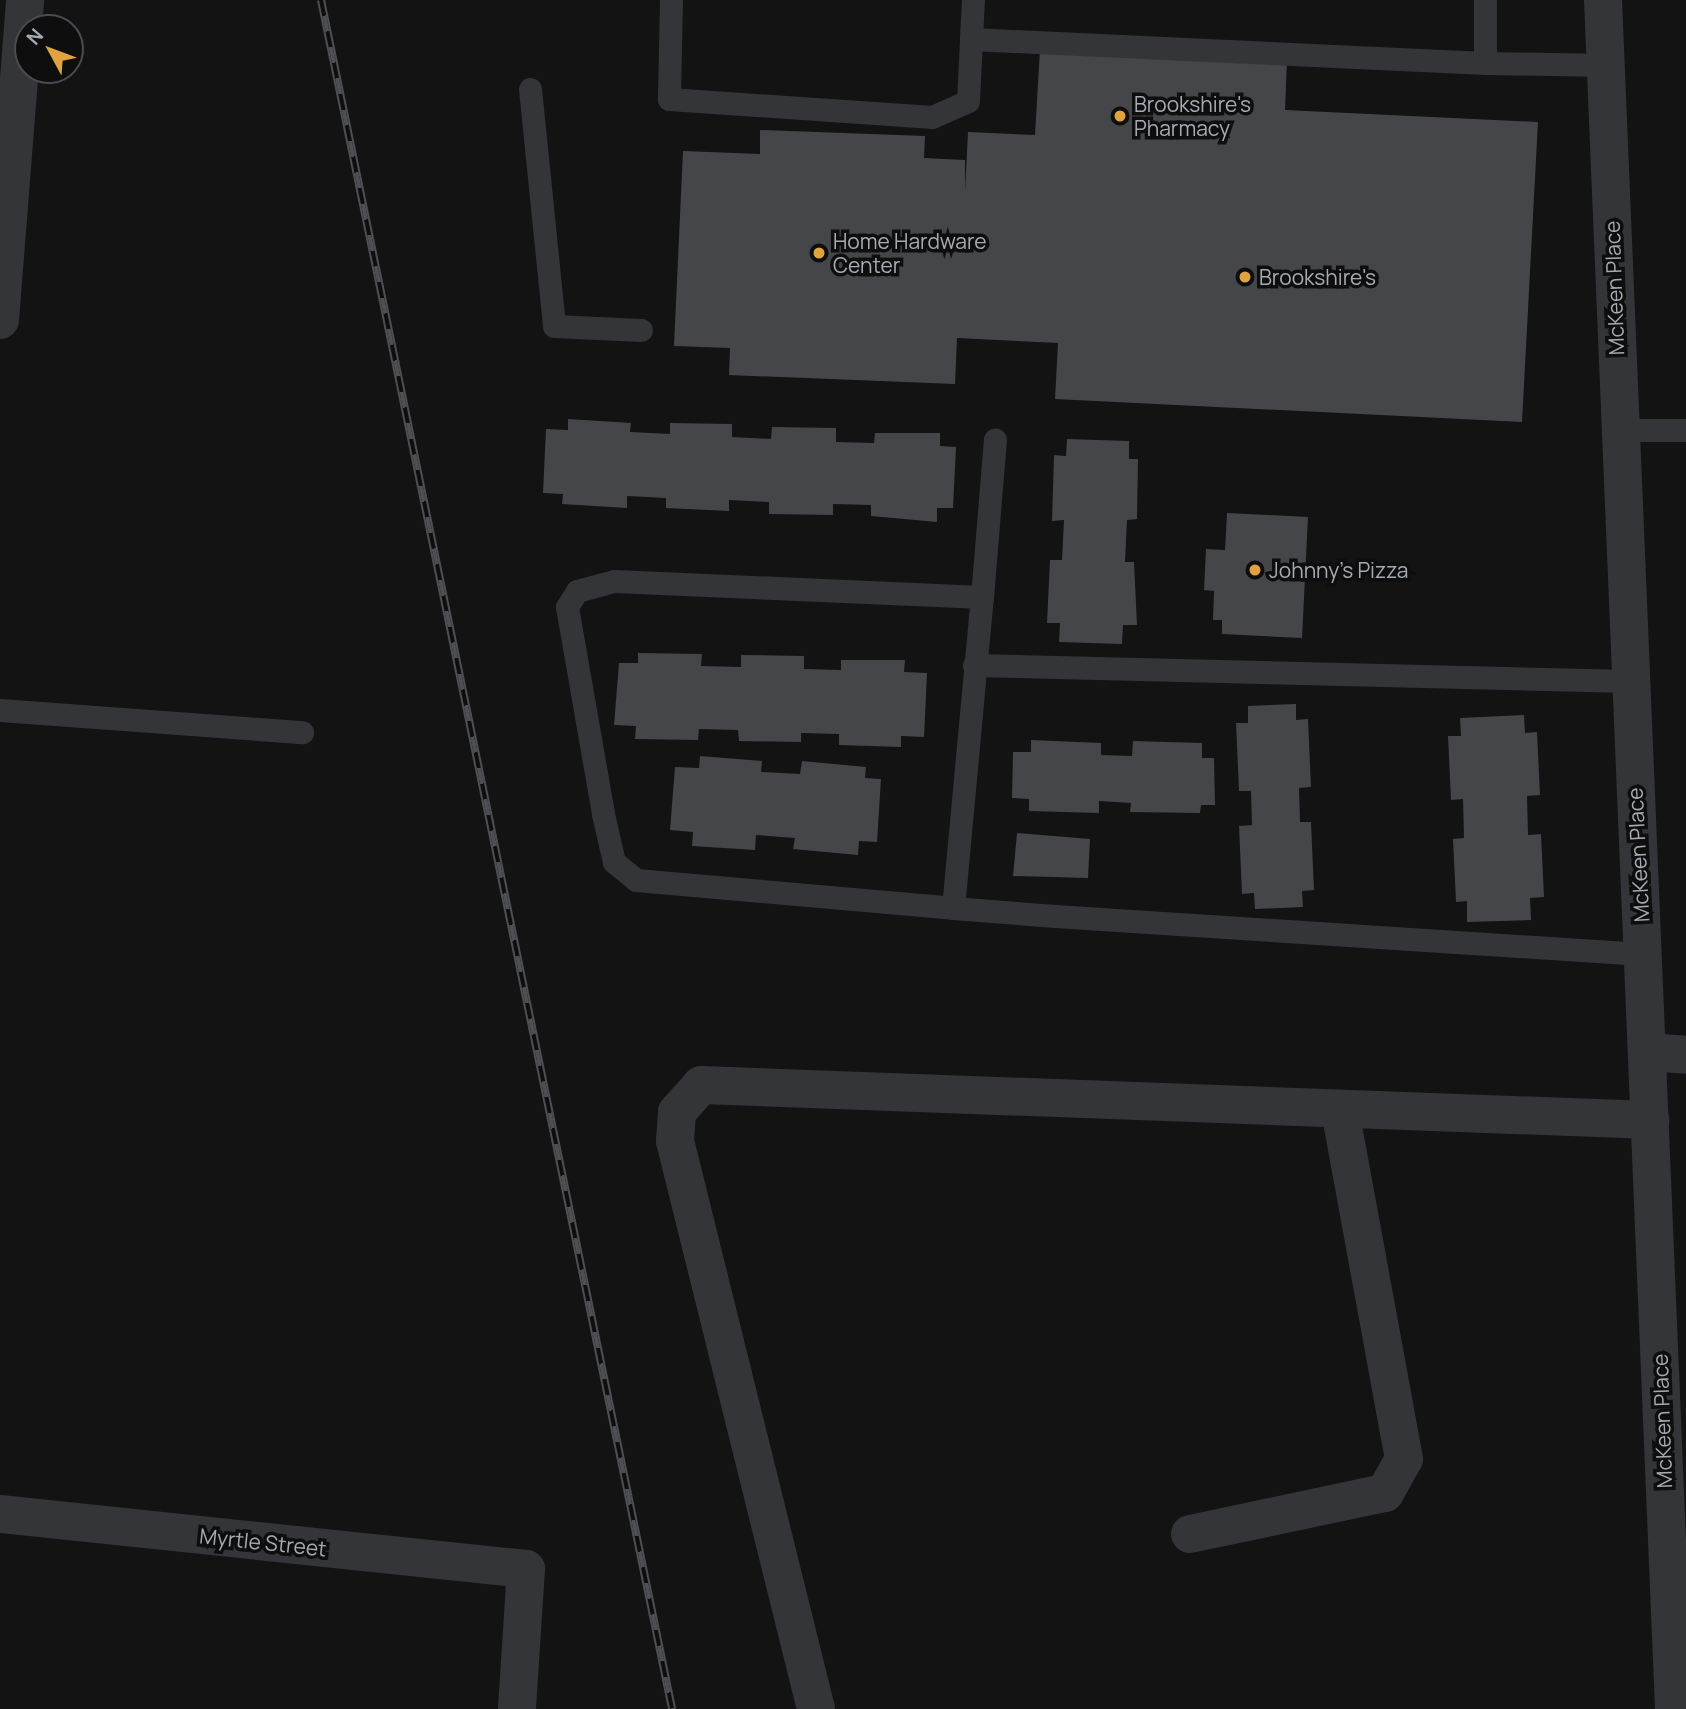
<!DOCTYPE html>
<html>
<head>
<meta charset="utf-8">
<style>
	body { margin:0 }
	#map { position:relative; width:1686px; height:1709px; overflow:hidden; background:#131314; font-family:Manrope,sans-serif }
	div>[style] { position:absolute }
	.building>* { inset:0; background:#454649 }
	.service>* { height:23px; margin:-11.5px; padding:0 11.5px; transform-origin:11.5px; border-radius:11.5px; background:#343539 }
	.minor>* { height:38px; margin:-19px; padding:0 19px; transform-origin:19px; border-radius:19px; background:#343539 }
	.rail>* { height:8px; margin-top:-4px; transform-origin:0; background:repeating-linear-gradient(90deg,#0e0e0f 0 16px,#4d4f53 0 32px); box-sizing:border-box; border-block:2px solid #4d4f53 }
	.dots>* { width:19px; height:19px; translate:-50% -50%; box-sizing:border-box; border:4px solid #0e0e0f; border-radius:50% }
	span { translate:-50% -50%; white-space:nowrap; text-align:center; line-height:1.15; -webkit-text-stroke:7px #0e0e0f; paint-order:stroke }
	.poi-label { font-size:21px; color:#a6aab3 }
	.left { translate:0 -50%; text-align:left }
	.street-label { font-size:21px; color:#a6aab3 }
	.north { position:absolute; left:14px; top:14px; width:70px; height:70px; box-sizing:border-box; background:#0e0e0f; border:2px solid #4b4c51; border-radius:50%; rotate:311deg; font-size:19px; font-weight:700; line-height:28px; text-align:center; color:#a6aab3 }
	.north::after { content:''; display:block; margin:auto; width:24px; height:32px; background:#e0a33f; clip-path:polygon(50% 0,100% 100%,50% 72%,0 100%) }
</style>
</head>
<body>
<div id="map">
	<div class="building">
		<i style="clip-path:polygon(1040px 49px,1287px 61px,1285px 110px,1538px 122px,1522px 422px,1055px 399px,1058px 343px,957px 338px,955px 384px,729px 375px,730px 348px,674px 346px,683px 151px,760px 154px,760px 130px,925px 136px,924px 158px,965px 160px,965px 191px,968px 132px,1035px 135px)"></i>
		<i style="clip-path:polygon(568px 419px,631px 423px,630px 432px,670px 434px,670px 423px,732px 424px,732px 437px,771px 439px,772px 427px,836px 428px,836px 442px,874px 443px,875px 433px,940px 433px,940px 446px,956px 447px,953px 508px,937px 508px,937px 522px,871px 516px,871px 505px,833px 504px,833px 515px,769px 514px,769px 502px,729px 500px,729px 511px,666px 508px,666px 498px,627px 496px,627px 508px,562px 504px,563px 494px,543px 493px,546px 429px,568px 430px)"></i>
		<i style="clip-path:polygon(1067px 439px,1129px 441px,1129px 459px,1138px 459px,1137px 519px,1127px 520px,1125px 562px,1134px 562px,1137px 625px,1123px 625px,1122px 644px,1059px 642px,1060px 623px,1047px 623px,1050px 560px,1062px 560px,1064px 520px,1052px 521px,1054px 455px,1066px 456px)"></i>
		<i style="clip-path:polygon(1227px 513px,1308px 517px,1302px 638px,1222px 634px,1222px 620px,1213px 620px,1214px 591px,1204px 590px,1206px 549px,1225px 550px)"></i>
		<i style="clip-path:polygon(638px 653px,702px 654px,701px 666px,741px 667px,741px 655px,804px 656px,804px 669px,841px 670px,841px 660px,905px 660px,904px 672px,927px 673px,924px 737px,901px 736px,901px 747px,839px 745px,839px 734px,801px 733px,801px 742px,739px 741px,738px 730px,699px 729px,698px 740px,635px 739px,636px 726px,614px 725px,619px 663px,638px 663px)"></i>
		<i style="clip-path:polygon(1296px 704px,1296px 720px,1308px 719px,1311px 787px,1299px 788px,1300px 822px,1311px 822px,1314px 890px,1302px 891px,1303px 907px,1255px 909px,1254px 893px,1242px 894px,1239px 826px,1252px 825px,1251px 791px,1239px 791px,1236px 723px,1248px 723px,1248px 706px)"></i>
		<i style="clip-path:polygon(1524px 715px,1525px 733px,1537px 732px,1540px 795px,1527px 796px,1528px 835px,1541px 834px,1544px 897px,1530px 898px,1531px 920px,1467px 922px,1467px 901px,1456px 902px,1453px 839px,1464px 838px,1463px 799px,1451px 800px,1448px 736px,1461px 736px,1460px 718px)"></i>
		<i style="clip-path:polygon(1031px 740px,1101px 743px,1101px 755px,1132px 756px,1133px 741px,1202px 743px,1202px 758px,1214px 758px,1215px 805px,1201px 805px,1200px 813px,1130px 812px,1131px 803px,1099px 801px,1099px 813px,1029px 811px,1029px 799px,1012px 798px,1013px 752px,1031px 752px)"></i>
		<i style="clip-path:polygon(700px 756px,762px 761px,761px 772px,800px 774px,802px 761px,866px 767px,865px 778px,881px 779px,877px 842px,859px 841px,858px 855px,793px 849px,795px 838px,756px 835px,755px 850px,692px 846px,693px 832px,670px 830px,675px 767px,699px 768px)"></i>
		<i style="clip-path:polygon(1017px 833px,1090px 839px,1088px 878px,1013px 876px)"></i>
	</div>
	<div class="service">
		<i style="left:671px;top:0;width:99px;rotate:91.2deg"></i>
		<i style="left:669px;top:99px;width:264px;rotate:3.9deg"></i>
		<i style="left:932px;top:117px;width:39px;rotate:-24deg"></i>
		<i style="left:968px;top:101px;width:62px;rotate:-87.2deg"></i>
		<i style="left:973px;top:0;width:39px;rotate:93deg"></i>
		<i style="left:971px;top:39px;width:515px;rotate:2.67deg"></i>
		<i style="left:1485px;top:63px;width:63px;rotate:-90deg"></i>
		<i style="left:1485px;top:63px;width:121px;rotate:0.9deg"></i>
		<i style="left:530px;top:89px;width:238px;rotate:84.2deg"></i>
		<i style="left:554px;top:326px;width:87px;rotate:2.6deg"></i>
		<i style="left:1620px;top:430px;width:66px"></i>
		<i style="left:982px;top:597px;width:158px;rotate:-85.3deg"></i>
		<i style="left:974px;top:665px;width:656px;rotate:1.4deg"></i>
		<i style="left:0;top:710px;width:303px;rotate:4.2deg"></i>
		<i style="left:953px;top:908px;width:312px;rotate:-84.7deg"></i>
		<i style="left:982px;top:597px;width:368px;rotate:-177.5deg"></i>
		<i style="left:614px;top:581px;width:38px;rotate:165deg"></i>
		<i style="left:577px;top:591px;width:19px;rotate:122deg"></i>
		<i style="left:567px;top:607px;width:210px;rotate:80.1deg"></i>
		<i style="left:603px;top:814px;width:49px;rotate:77.1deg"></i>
		<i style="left:614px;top:862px;width:28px;rotate:39deg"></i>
		<i style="left:636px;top:880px;width:318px;rotate:5deg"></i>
		<i style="left:953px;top:908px;width:102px;rotate:4.5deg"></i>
		<i style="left:1055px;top:916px;width:589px;rotate:3.7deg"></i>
	</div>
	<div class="minor">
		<i style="left:1603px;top:0;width:1710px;rotate:87.62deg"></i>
		<i style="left:0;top:320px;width:321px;rotate:-85.5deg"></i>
		<i style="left:1647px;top:1052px;width:39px;rotate:4deg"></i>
		<i style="left:0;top:1514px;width:529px;rotate:5.97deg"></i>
		<i style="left:526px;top:1569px;width:140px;rotate:93.7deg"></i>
		<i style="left:1190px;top:1534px;width:199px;rotate:-11.9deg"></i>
		<i style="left:1385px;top:1493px;width:39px;rotate:-61deg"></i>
		<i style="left:1404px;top:1459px;width:356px;rotate:-100.4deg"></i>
		<i style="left:816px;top:1709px;width:585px;rotate:-103.94deg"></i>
		<i style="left:675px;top:1141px;width:29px;rotate:-86deg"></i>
		<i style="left:677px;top:1112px;width:36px;rotate:-48deg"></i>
		<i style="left:701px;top:1085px;width:950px;rotate:2.11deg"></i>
	</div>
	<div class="rail">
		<i style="left:321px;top:0;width:1745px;rotate:78.39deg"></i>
	</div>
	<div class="dots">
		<i style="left:1120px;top:116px;background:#e0a33f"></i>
		<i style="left:819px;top:253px;background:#e0a33f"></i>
		<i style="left:1245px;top:277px;background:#e0a33f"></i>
		<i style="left:1255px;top:570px;background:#e0a33f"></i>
	</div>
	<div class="poi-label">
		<span class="left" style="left:1134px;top:116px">Brookshire's<br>Pharmacy</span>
		<span class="left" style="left:833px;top:253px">Home Hardware<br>Center</span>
		<span class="left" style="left:1259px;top:277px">Brookshire's</span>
		<span class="left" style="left:1269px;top:570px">Johnny's Pizza</span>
	</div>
	<div class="street-label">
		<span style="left:1614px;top:288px;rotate:-92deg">McKeen Place</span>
		<span style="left:1638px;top:855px;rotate:-93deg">McKeen Place</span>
		<span style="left:1662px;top:1421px;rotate:-92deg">McKeen Place</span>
		<span style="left:263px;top:1542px;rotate:6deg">Myrtle Street</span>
	</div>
	<div class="north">N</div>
</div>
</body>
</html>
